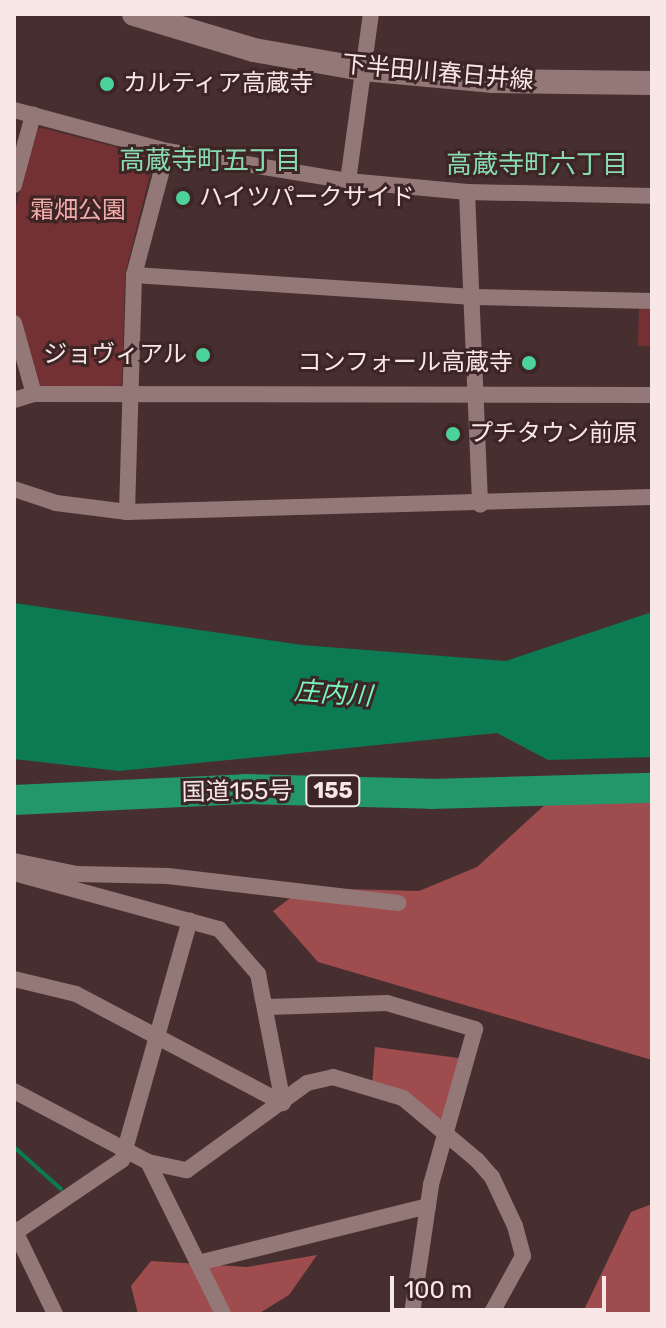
<!DOCTYPE html>
<html>
<head>
<meta charset="utf-8">
<style>
	body { margin:0 }
	#map { position:relative; width:666px; height:1328px; overflow:hidden; background:#482f2f; font-family:Rubik,"Noto Sans JP",sans-serif }
	div>[style] { position:absolute }
	.green>* { inset:0; background:#743133 }
	.forest>* { inset:0; background:#9f4c4e }
	.water>* { inset:0; background:#0c7a53 }
	.stream>* { height:4px; margin:-2px; padding:0 2px; transform-origin:2px; border-radius:2px; background:#0c7a53 }
	.street>* { height:16px; margin:-8px; padding:0 8px; transform-origin:8px; border-radius:8px; background:#947877 }
	.secondary>* { height:24px; margin:-12px; padding:0 12px; transform-origin:12px; border-radius:12px; background:#947877 }
	.highway>* { height:30px; margin:-15px; padding:0 15px; transform-origin:15px; border-radius:15px; background:#24976a }
	.dots>* { width:22px; height:22px; translate:-50% -50%; box-sizing:border-box; border:4px solid #3d2525; border-radius:50% }
	span { translate:-50% -50%; white-space:nowrap; text-align:center; line-height:1.15; -webkit-text-stroke:6px #3d2525; paint-order:stroke }
	.shield-label span { padding:2px 6px; background:#3d2525; border:2px solid; border-radius:6px; -webkit-text-stroke-width:0 }
	.shield-label { font-size:22px; color:#f8e7e7; font-weight:700 }
	.street-label { font-size:24px; color:#f8e7e7 }
	.poi-label { font-size:24px; color:#f8e7e7 }
	.left { translate:0 -50%; text-align:left }
	.right { translate:-100% -50%; text-align:right }
	.park-label { font-size:24px; color:#f2aba9 }
	.neighbourhood-label { font-size:26px; color:#88dbb3 }
	.water-label { font-size:26px; color:#77f5bc; font-style:italic }
	.frame { position:absolute; inset:0; border:16px solid #f8e7e7; pointer-events:none }
	.scale { position:absolute; left:390px; top:1276px; width:216px; height:36px; box-sizing:border-box; border:4px solid #f8e7e7; border-top:0; padding-left:10px; font-size:24px; line-height:28px; white-space:nowrap; color:#f8e7e7; -webkit-text-stroke:6px #3d2525; paint-order:stroke }
</style>
</head>
<body>
<div id="map">
	<div class="green">
		<i style="clip-path:polygon(42px 128px,150px 156px,153px 162px,125px 274px,122px 384px,117px 388px,45px 389px,38px 385px,14px 308px,14px 213px,36px 130px)"></i>
		<i style="clip-path:polygon(639px 309px,652px 309px,652px 346px,638px 346px)"></i>
	</div>
	<div class="forest">
		<i style="clip-path:polygon(652px 789px,652px 1060px,318px 962px,273px 911px,304px 888px,419px 891px,477px 867px,549px 801px)"></i>
		<i style="clip-path:polygon(375px 1047px,466px 1059px,445px 1132px,372px 1087px)"></i>
		<i style="clip-path:polygon(652px 1204px,652px 1314px,582px 1314px,631px 1212px)"></i>
		<i style="clip-path:polygon(317px 1255px,289px 1295px,258px 1314px,138px 1314px,131px 1286px,151px 1261px,247px 1267px)"></i>
	</div>
	<div class="water">
		<i style="clip-path:polygon(14px 603px,302px 645px,506px 661px,652px 612px,652px 757px,548px 760px,497px 733px,119px 771px,14px 759px)"></i>
	</div>
	<div class="stream">
		<i style="left:14px;top:1147px;width:63px;rotate:41.8deg"></i>
	</div>
	<div class="street">
		<i style="left:14px;top:110px;width:158px;rotate:15deg"></i>
		<i style="left:167px;top:151px;width:183px;rotate:9.4deg"></i>
		<i style="left:348px;top:181px;width:120px;rotate:5.3deg"></i>
		<i style="left:467px;top:192px;width:185px;rotate:1.2deg"></i>
		<i style="left:348px;top:181px;width:169px;rotate:-82.2deg"></i>
		<i style="left:14px;top:185px;width:73px;rotate:-74.8deg"></i>
		<i style="left:467px;top:192px;width:313px;rotate:87.6deg"></i>
		<i style="left:134px;top:275px;width:340px;rotate:3.7deg"></i>
		<i style="left:473px;top:297px;width:179px;rotate:1.3deg"></i>
		<i style="left:14px;top:323px;width:74px;rotate:74.3deg"></i>
		<i style="left:14px;top:400px;width:21px;rotate:-17deg"></i>
		<i style="left:34px;top:394px;width:618px;rotate:0.09deg"></i>
		<i style="left:14px;top:489px;width:44px;rotate:18.4deg"></i>
		<i style="left:56px;top:503px;width:72px;rotate:7.2deg"></i>
		<i style="left:127px;top:512px;width:525px;rotate:-1.64deg"></i>
		<i style="left:127px;top:512px;width:237px;rotate:-88.3deg"></i>
		<i style="left:134px;top:275px;width:128px;rotate:-75.1deg"></i>
		<i style="left:14px;top:861px;width:63px;rotate:11.8deg"></i>
		<i style="left:76px;top:874px;width:92px;rotate:1.2deg"></i>
		<i style="left:168px;top:876px;width:232px;rotate:6.7deg"></i>
		<i style="left:14px;top:873px;width:213px;rotate:15.3deg"></i>
		<i style="left:219px;top:929px;width:60px;rotate:49.1deg"></i>
		<i style="left:258px;top:974px;width:131px;rotate:79deg"></i>
		<i style="left:14px;top:979px;width:64px;rotate:13.6deg"></i>
		<i style="left:76px;top:994px;width:234px;rotate:27.8deg"></i>
		<i style="left:268px;top:1007px;width:119px;rotate:-1.9deg"></i>
		<i style="left:387px;top:1003px;width:92px;rotate:16.5deg"></i>
		<i style="left:475px;top:1029px;width:162px;rotate:105.8deg"></i>
		<i style="left:431px;top:1185px;width:130px;rotate:98.4deg"></i>
		<i style="left:14px;top:1091px;width:152px;rotate:27.9deg"></i>
		<i style="left:148px;top:1162px;width:169px;rotate:63.7deg"></i>
		<i style="left:148px;top:1162px;width:40px;rotate:12deg"></i>
		<i style="left:187px;top:1170px;width:148px;rotate:-35.9deg"></i>
		<i style="left:307px;top:1083px;width:27px;rotate:-13deg"></i>
		<i style="left:333px;top:1077px;width:73px;rotate:16.7deg"></i>
		<i style="left:403px;top:1098px;width:97px;rotate:40deg"></i>
		<i style="left:477px;top:1160px;width:23px;rotate:49deg"></i>
		<i style="left:492px;top:1177px;width:54px;rotate:64.9deg"></i>
		<i style="left:515px;top:1226px;width:31px;rotate:75deg"></i>
		<i style="left:523px;top:1256px;width:66px;rotate:118.9deg"></i>
		<i style="left:14px;top:1229px;width:94px;rotate:64.2deg"></i>
		<i style="left:16px;top:1232px;width:128px;rotate:-34.2deg"></i>
		<i style="left:122px;top:1160px;width:249px;rotate:-74.2deg"></i>
		<i style="left:198px;top:1263px;width:237px;rotate:-13.9deg"></i>
	</div>
	<div class="secondary">
		<i style="left:134px;top:14px;width:125px;rotate:16.7deg"></i>
		<i style="left:254px;top:50px;width:111px;rotate:9.9deg"></i>
		<i style="left:363px;top:69px;width:131px;rotate:5.3deg"></i>
		<i style="left:493px;top:81px;width:159px;rotate:0.7deg"></i>
	</div>
	<div class="highway">
		<i style="left:14px;top:800px;width:231px;rotate:-2.7deg"></i>
		<i style="left:245px;top:789px;width:186px;rotate:1.5deg"></i>
		<i style="left:431px;top:794px;width:221px;rotate:-1.6deg"></i>
	</div>
	<div class="dots">
		<i style="left:107px;top:84px;background:#4cd39a"></i>
		<i style="left:183px;top:198px;background:#4cd39a"></i>
		<i style="left:203px;top:355px;background:#4cd39a"></i>
		<i style="left:529px;top:363px;background:#4cd39a"></i>
		<i style="left:453px;top:434px;background:#4cd39a"></i>
	</div>
	<div class="shield-label">
		<span style="left:333px;top:791px">155</span>
	</div>
	<div class="street-label">
		<span style="left:438px;top:73px;rotate:5deg">下半田川春日井線</span>
		<span style="left:237px;top:792px;rotate:-1deg">国道155号</span>
	</div>
	<div class="poi-label">
		<span class="left" style="left:123px;top:84px">カルティア高蔵寺</span>
		<span class="left" style="left:199px;top:198px">ハイツパークサイド</span>
		<span class="right" style="left:187px;top:355px">ジョヴィアル</span>
		<span class="right" style="left:513px;top:363px">コンフォール高蔵寺</span>
		<span class="left" style="left:469px;top:434px">プチタウン前原</span>
	</div>
	<div class="park-label">
		<span style="left:78px;top:211px">霜畑公園</span>
	</div>
	<div class="neighbourhood-label">
		<span style="left:210px;top:161px">高蔵寺町五丁目</span>
		<span style="left:537px;top:165px">高蔵寺町六丁目</span>
	</div>
	<div class="water-label">
		<span style="left:333px;top:694px;rotate:4deg">庄内川</span>
	</div>
	<div class="frame"></div>
	<div class="scale">100 m</div>
</div>
</body>
</html>
